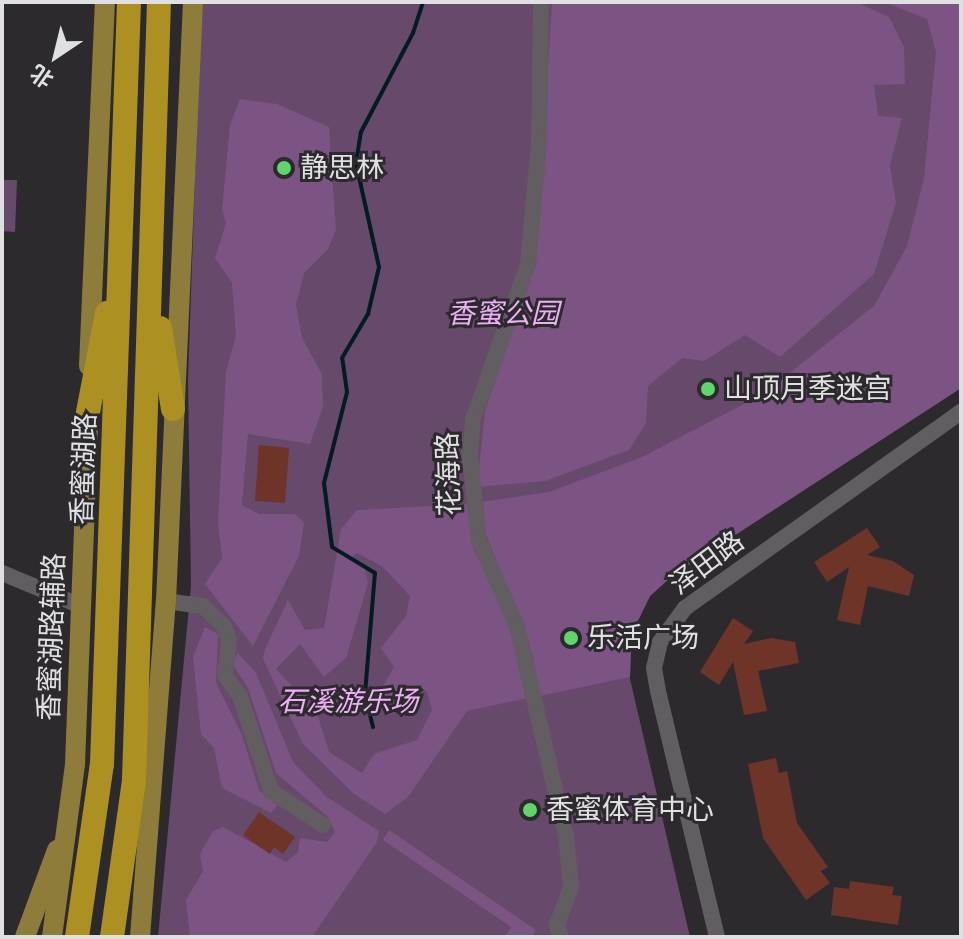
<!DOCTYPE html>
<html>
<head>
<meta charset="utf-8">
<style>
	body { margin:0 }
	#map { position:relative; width:963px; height:939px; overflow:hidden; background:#2d2a2e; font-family:"Libre Baskerville","Noto Sans SC",serif }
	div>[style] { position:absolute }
	.green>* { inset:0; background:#66496b }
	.forest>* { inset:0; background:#7c5483 }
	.stream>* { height:4px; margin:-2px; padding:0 2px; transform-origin:2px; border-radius:2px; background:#021c22 }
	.building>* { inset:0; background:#6e3428 }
	.minor>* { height:16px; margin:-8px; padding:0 8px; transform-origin:8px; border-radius:8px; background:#615d61 }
	.major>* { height:20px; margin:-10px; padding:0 10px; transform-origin:10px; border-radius:10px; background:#8e7c3b }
	.highway>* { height:24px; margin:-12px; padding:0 12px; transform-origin:12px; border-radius:12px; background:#ac9122 }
	.dots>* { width:22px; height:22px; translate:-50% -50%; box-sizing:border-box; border:4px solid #2d2a2e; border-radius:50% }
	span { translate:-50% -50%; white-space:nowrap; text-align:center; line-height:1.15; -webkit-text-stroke:6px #2d2a2e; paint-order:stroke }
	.poi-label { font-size:28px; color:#e0dfe1 }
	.left { translate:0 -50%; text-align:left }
	.park-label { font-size:28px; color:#edb0f7; font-style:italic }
	.street-label { font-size:28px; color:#e0dfe1 }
	.frame { position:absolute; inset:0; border:4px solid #e0dfe1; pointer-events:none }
	.north { position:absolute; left:16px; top:16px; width:80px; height:80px; -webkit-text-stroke:6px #2d2a2e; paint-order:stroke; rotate:215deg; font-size:22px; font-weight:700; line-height:32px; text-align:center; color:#e0dfe1 }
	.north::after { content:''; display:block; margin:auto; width:28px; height:36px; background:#e0dfe1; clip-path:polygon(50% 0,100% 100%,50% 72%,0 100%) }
</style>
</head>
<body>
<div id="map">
	<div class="green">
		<i style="clip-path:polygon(201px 2px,961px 2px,961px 388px,672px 576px,650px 596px,632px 633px,627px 666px,690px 937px,158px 937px,191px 585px,188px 380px)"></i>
		<i style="clip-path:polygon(2px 180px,17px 180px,15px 232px,2px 231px)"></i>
	</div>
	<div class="forest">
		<i style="clip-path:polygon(552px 2px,856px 2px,889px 17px,904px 47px,905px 84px,874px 85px,878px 116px,902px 118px,890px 166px,896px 203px,874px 274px,780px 357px,745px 335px,704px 361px,682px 358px,648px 386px,646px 423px,629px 450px,545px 481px,477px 487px,485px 411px,536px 261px)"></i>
		<i style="clip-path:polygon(884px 2px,961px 2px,961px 388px,672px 576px,650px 596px,632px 633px,630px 677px,540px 696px,532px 653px,474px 503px,549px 492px,642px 457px,763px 394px,874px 306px,907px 246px,924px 178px,936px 52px,927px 19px)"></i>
		<i style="clip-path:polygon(240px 99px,277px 104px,329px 127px,336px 230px,328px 249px,304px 273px,296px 305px,302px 338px,322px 374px,323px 407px,312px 438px,310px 444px,248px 434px,242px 505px,259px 514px,295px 514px,304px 523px,299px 556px,253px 646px,205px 584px,222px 558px,218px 523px,226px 372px,236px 336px,232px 283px,215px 258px,226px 223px,222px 210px,230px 125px)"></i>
		<i style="clip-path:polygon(evenodd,467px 504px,474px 551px,493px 579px,532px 697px,467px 711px,408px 797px,385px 814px,354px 794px,303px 744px,263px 659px,265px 649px,288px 600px,305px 630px,324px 628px,341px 529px,357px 510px,467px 504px,357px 553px,383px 567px,410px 596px,406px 616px,381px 648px,394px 667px,380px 692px,383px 707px,389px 715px,395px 713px,419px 686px,427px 692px,432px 710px,417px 740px,374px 754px,362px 773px,329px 752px,317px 713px,276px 669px,300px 644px,324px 677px,346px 658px,368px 583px,365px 569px,350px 558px,357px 553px)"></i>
		<i style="clip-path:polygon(205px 627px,218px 634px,216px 683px,242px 735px,259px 790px,277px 805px,271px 813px,222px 788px,214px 748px,201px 734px,193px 657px)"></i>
		<i style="clip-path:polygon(238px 653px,256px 673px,293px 762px,327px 797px,379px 831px,377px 842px,312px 937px,190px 937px,186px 900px,203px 871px,200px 854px,213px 831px,223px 827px,286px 862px,298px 852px,300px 838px,327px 842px,335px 832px,328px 817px,276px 773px,248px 688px,232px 663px)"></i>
		<i style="clip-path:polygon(389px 830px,536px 930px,531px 937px,505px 937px,511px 927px,383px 840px)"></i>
	</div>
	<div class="stream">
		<i style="left:373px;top:727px;width:34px;rotate:-104deg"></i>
		<i style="left:365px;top:694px;width:121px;rotate:-85.3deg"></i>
		<i style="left:375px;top:573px;width:50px;rotate:-148.8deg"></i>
		<i style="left:332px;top:547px;width:64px;rotate:-97.1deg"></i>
		<i style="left:324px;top:483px;width:94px;rotate:-75.8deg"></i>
		<i style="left:347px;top:392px;width:34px;rotate:-98deg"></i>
		<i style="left:342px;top:358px;width:51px;rotate:-59.4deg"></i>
		<i style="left:368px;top:314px;width:48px;rotate:-76.8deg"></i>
		<i style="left:379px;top:267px;width:107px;rotate:-102.5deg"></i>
		<i style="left:356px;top:163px;width:31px;rotate:-81deg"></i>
		<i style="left:361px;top:132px;width:112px;rotate:-62.3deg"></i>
		<i style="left:413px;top:33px;width:33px;rotate:-72deg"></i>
	</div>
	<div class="building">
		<i style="clip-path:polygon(259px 445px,289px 448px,285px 503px,255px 501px)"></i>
		<i style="clip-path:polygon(867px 528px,880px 547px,867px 555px,893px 561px,914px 575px,909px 596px,868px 586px,860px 625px,837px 620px,849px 567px,827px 582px,814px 562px)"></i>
		<i style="clip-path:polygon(733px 618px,753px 631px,744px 644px,771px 638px,795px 642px,799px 663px,758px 671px,767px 711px,744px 715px,733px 662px,719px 685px,700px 672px)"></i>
		<i style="clip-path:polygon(776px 758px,779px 773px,787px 771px,797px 823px,828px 867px,821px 871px,830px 883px,806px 900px,763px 838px,748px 764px)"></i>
		<i style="clip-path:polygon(259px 812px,295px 837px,283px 854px,274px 847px,270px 854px,243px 835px)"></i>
		<i style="clip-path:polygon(850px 881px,894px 887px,892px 895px,902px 896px,898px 925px,831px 915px,834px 887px,849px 889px)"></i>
	</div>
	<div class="minor">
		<i style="left:541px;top:2px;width:141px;rotate:90.8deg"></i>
		<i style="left:539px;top:143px;width:121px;rotate:95.2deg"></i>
		<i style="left:528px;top:264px;width:164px;rotate:109.5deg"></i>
		<i style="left:473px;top:419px;width:38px;rotate:95deg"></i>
		<i style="left:470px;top:457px;width:84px;rotate:83.9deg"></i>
		<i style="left:479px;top:541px;width:93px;rotate:65.9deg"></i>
		<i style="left:517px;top:626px;width:216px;rotate:76.9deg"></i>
		<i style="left:566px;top:836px;width:51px;rotate:84.4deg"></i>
		<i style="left:571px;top:887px;width:40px;rotate:110.2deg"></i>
		<i style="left:557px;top:925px;width:13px;rotate:72deg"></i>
		<i style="left:2px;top:573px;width:86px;rotate:22.7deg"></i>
		<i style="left:166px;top:601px;width:37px;rotate:8deg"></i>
		<i style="left:203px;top:606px;width:29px;rotate:44deg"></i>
		<i style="left:224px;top:626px;width:16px;rotate:72deg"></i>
		<i style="left:229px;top:641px;width:35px;rotate:97deg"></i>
		<i style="left:225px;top:676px;width:25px;rotate:53deg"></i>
		<i style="left:240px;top:696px;width:100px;rotate:71.9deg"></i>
		<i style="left:271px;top:791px;width:62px;rotate:33.2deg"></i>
		<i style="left:717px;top:937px;width:253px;rotate:-103.5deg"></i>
		<i style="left:658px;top:691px;width:23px;rotate:-100deg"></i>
		<i style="left:654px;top:668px;width:27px;rotate:-77deg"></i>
		<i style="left:660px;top:642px;width:42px;rotate:-53.7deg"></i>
		<i style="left:685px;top:608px;width:339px;rotate:-35.4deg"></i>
	</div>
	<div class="major">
		<i style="left:89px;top:366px;width:364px;rotate:-87.5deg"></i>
		<i style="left:25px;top:937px;width:93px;rotate:-69.8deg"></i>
		<i style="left:52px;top:937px;width:175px;rotate:-82.4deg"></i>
		<i style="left:75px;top:764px;width:366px;rotate:-87.8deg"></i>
		<i style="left:140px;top:937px;width:337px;rotate:-85.6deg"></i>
		<i style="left:166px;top:601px;width:600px;rotate:-87.42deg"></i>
	</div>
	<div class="highway">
		<i style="left:160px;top:328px;width:82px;rotate:80.9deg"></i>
		<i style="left:88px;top:412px;width:101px;rotate:-79.1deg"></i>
		<i style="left:77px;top:937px;width:175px;rotate:-81.8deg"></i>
		<i style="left:102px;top:764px;width:762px;rotate:-87.97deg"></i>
		<i style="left:112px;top:937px;width:159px;rotate:-82deg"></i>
		<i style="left:134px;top:780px;width:778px;rotate:-88.16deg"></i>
	</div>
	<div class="dots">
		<i style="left:284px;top:168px;background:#5fd56b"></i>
		<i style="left:708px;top:389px;background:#5fd56b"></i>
		<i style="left:571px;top:638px;background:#5fd56b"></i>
		<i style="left:530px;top:810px;background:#5fd56b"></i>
	</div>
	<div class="poi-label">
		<span class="left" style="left:300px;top:168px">静思林</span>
		<span class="left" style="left:724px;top:389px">山顶月季迷宫</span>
		<span class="left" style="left:587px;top:638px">乐活广场</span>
		<span class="left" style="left:546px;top:810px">香蜜体育中心</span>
	</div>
	<div class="park-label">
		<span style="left:503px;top:314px">香蜜公园</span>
		<span style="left:348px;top:702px">石溪游乐场</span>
	</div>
	<div class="street-label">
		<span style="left:84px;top:469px;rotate:-88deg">香蜜湖路</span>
		<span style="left:449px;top:474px;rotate:-92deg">花海路</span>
		<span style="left:707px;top:563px;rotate:-37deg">泽田路</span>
		<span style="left:52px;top:637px;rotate:-88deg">香蜜湖路辅路</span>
	</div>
	<div class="frame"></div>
	<div class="north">北</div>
</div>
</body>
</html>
